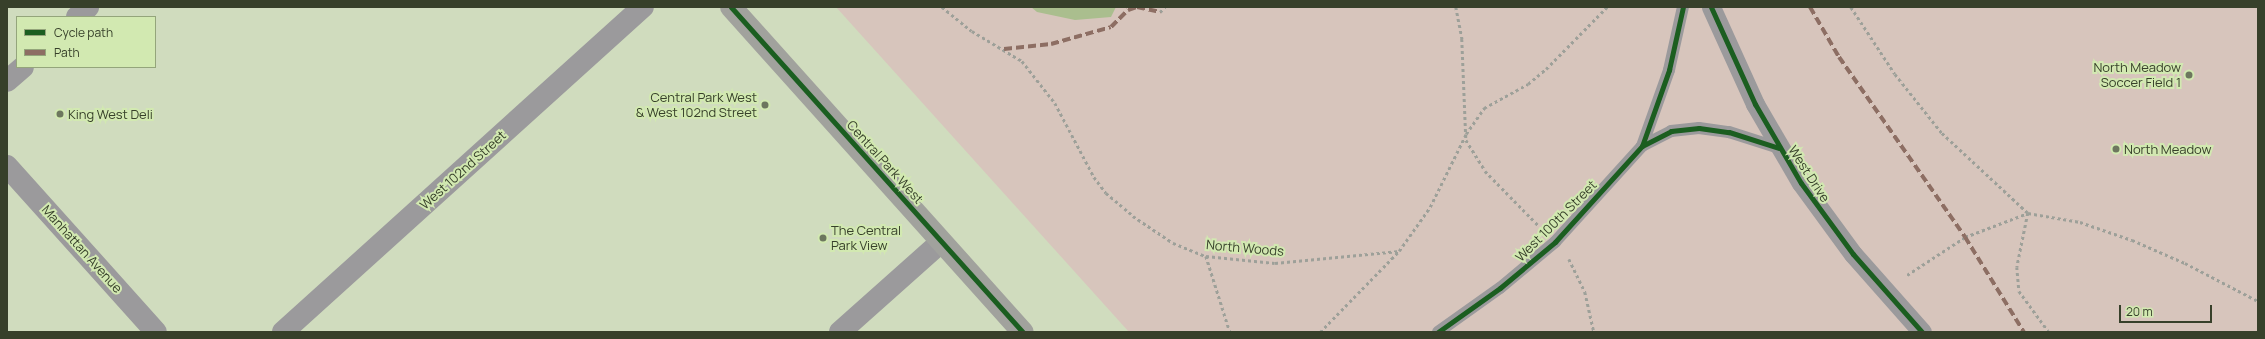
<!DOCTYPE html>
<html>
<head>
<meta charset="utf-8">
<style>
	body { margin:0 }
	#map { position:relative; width:2265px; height:339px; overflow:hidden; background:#d0dcbe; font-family:Manrope,sans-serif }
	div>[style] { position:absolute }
	.green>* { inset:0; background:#d7c5bc }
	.water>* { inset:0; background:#aabe8e }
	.path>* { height:2.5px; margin-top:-1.25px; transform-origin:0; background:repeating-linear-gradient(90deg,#9da099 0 3px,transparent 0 6px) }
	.service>* { height:12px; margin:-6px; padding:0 6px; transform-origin:6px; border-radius:6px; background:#9b9a9c }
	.pedestrian>* { height:19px; margin:-9.5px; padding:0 9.5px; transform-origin:9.5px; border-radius:9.5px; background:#9b9a9c }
	.minor>* { height:22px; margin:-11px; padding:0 11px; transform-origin:11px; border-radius:11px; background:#9b9a9c }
	.secondary>* { height:22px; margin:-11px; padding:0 11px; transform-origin:11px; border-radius:11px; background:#a1a29d }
	.quiet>* { height:4px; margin-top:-2px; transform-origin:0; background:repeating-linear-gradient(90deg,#8d6e63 0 8px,transparent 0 12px) }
	.cycleway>* { height:5px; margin:-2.5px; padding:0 2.5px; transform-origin:2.5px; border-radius:2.5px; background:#1b5e20 }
	.dots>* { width:11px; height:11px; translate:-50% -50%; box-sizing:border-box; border:2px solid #d2e9b1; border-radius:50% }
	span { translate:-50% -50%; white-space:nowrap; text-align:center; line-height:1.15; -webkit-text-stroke:4px #d2e9b1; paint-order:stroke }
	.poi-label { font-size:13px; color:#37402a }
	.right { translate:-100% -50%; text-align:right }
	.left { translate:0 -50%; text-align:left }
	.street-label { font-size:13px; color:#37402a }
	.frame { position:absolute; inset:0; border:8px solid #37402a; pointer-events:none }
	.legend { position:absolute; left:16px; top:16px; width:140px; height:52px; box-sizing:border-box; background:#d2e9b1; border:1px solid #94a57b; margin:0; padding:5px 7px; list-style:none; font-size:12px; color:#37402a }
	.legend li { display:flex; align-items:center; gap:8px; height:20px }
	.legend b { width:20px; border:1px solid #94a57b }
	.scale { position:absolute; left:2119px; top:305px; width:93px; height:18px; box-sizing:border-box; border:2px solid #37402a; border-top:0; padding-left:5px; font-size:12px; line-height:14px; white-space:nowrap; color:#37402a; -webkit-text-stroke:3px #d2e9b1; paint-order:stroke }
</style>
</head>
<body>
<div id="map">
	<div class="green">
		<i style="clip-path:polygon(836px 7px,2258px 7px,2258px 332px,1129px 332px)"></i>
	</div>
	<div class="water">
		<i style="clip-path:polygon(1031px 7px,1116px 7px,1111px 17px,1075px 20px,1037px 12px)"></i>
	</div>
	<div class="path">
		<i style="left:942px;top:7px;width:38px;rotate:39deg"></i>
		<i style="left:972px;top:31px;width:58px;rotate:31deg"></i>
		<i style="left:1022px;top:61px;width:53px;rotate:51.8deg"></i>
		<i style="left:1055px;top:103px;width:84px;rotate:62.2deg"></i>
		<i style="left:1094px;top:177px;width:20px;rotate:53deg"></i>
		<i style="left:1106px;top:193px;width:35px;rotate:40deg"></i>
		<i style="left:1133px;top:216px;width:48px;rotate:34deg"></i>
		<i style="left:1173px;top:243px;width:35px;rotate:22deg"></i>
		<i style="left:1206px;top:256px;width:69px;rotate:5.8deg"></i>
		<i style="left:1275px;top:263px;width:125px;rotate:-5.5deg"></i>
		<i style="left:1456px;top:7px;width:33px;rotate:79deg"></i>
		<i style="left:1462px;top:39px;width:101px;rotate:87.7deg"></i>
		<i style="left:1466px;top:140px;width:36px;rotate:58deg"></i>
		<i style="left:1485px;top:171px;width:77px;rotate:45.5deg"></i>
		<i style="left:1851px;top:7px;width:80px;rotate:56.7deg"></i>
		<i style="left:1895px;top:74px;width:75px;rotate:51.5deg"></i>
		<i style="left:1942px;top:133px;width:117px;rotate:42.9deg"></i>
		<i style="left:2028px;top:213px;width:53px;rotate:9.8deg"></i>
		<i style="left:2080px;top:222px;width:55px;rotate:19.1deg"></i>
		<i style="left:2132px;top:240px;width:58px;rotate:23.5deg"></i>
		<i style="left:2185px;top:263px;width:82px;rotate:27.5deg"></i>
		<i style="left:1160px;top:12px;width:7px;rotate:-45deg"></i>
		<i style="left:2028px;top:213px;width:55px;rotate:101.5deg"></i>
		<i style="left:2017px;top:267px;width:24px;rotate:85deg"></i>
		<i style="left:2019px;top:291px;width:51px;rotate:53.8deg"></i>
		<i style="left:1206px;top:256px;width:80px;rotate:72.5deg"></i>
		<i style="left:1569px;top:259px;width:37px;rotate:64deg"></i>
		<i style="left:1585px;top:292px;width:41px;rotate:77.3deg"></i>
		<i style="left:1907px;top:275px;width:69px;rotate:-33.2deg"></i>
		<i style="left:1965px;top:237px;width:67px;rotate:-20.9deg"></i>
		<i style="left:1320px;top:332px;width:113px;rotate:-45.7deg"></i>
		<i style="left:1399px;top:251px;width:54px;rotate:-54.8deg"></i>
		<i style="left:1430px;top:207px;width:81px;rotate:-63.7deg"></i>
		<i style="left:1466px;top:134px;width:32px;rotate:-55deg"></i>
		<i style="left:1484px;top:108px;width:50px;rotate:-28.6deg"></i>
		<i style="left:1528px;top:84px;width:23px;rotate:-40deg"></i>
		<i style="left:1546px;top:69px;width:87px;rotate:-45.5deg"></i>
	</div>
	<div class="service">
		<i style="left:1642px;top:146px;width:33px;rotate:-27deg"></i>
		<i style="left:1671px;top:131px;width:28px;rotate:-6deg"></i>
		<i style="left:1699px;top:128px;width:30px;rotate:8deg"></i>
		<i style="left:1729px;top:132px;width:52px;rotate:17.7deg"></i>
		<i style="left:1438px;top:332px;width:76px;rotate:-35.4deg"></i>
		<i style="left:1500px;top:288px;width:72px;rotate:-39.9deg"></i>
		<i style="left:1555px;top:242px;width:130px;rotate:-47.8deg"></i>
		<i style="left:1642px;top:146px;width:81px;rotate:-70.4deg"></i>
		<i style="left:1669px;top:70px;width:65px;rotate:-77.5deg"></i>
	</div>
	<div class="pedestrian">
		<i style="left:1711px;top:7px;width:107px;rotate:65.6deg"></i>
		<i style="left:1755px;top:104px;width:91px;rotate:59.8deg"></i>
		<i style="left:1801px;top:183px;width:88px;rotate:53.8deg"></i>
		<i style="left:1853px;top:254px;width:104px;rotate:48.5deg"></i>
	</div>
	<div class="minor">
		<i style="left:77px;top:17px;width:15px;rotate:-42deg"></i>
		<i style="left:7px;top:81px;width:21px;rotate:-41deg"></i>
		<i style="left:7px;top:166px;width:223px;rotate:48.1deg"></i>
		<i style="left:283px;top:332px;width:485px;rotate:-42.1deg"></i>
		<i style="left:840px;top:332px;width:135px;rotate:-41.7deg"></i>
	</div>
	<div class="secondary">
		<i style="left:731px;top:7px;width:437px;rotate:48.1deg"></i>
	</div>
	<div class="quiet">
		<i style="left:1810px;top:7px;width:58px;rotate:59.9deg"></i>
		<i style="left:1839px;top:57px;width:220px;rotate:55deg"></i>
		<i style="left:1965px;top:237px;width:112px;rotate:58.2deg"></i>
		<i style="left:1004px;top:49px;width:47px;rotate:-6.1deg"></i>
		<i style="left:1051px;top:44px;width:62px;rotate:-15.8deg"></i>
		<i style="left:1111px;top:27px;width:24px;rotate:-45deg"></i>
		<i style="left:1128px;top:10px;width:9px;rotate:-18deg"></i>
		<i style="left:1137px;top:7px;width:24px;rotate:12deg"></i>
	</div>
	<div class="cycleway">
		<i style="left:731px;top:7px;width:437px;rotate:48.1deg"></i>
		<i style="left:1711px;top:7px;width:107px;rotate:65.6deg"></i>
		<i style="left:1755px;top:104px;width:91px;rotate:59.8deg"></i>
		<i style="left:1801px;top:183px;width:88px;rotate:53.8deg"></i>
		<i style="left:1853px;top:254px;width:104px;rotate:48.5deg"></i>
		<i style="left:1642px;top:146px;width:33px;rotate:-27deg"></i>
		<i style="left:1671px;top:131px;width:28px;rotate:-6deg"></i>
		<i style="left:1699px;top:128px;width:30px;rotate:8deg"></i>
		<i style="left:1729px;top:132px;width:52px;rotate:17.7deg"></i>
		<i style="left:1438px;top:332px;width:76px;rotate:-35.4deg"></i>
		<i style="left:1500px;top:288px;width:72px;rotate:-39.9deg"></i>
		<i style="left:1555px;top:242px;width:130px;rotate:-47.8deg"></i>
		<i style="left:1642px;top:146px;width:81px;rotate:-70.4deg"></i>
		<i style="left:1669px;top:70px;width:65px;rotate:-77.5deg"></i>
	</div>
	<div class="dots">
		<i style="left:2189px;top:75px;background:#6d775e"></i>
		<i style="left:765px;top:105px;background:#6d775e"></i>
		<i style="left:60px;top:114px;background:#6d775e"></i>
		<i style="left:2116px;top:149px;background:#6d775e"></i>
		<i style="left:823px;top:238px;background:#6d775e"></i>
	</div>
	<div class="poi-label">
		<span class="right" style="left:2181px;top:75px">North Meadow<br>Soccer Field 1</span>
		<span class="right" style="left:757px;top:105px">Central Park West<br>&amp; West 102nd Street</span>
		<span class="left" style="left:68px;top:114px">King West Deli</span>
		<span class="left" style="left:2124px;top:149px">North Meadow</span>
		<span class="left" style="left:831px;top:238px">The Central<br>Park View</span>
	</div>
	<div class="street-label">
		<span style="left:885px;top:162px;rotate:48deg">Central Park West</span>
		<span style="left:463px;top:170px;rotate:-42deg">West 102nd Street</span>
		<span style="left:1809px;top:174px;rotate:57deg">West Drive</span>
		<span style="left:1556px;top:221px;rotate:-45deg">West 100th Street</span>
		<span style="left:1245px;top:248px;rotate:5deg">North Woods</span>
		<span style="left:82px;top:249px;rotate:48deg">Manhattan Avenue</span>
	</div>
	<div class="frame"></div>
	<ul class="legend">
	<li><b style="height:5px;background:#1b5e20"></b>Cycle path</li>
	<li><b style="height:5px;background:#8d6e63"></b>Path</li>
	</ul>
	<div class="scale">20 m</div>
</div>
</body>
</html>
